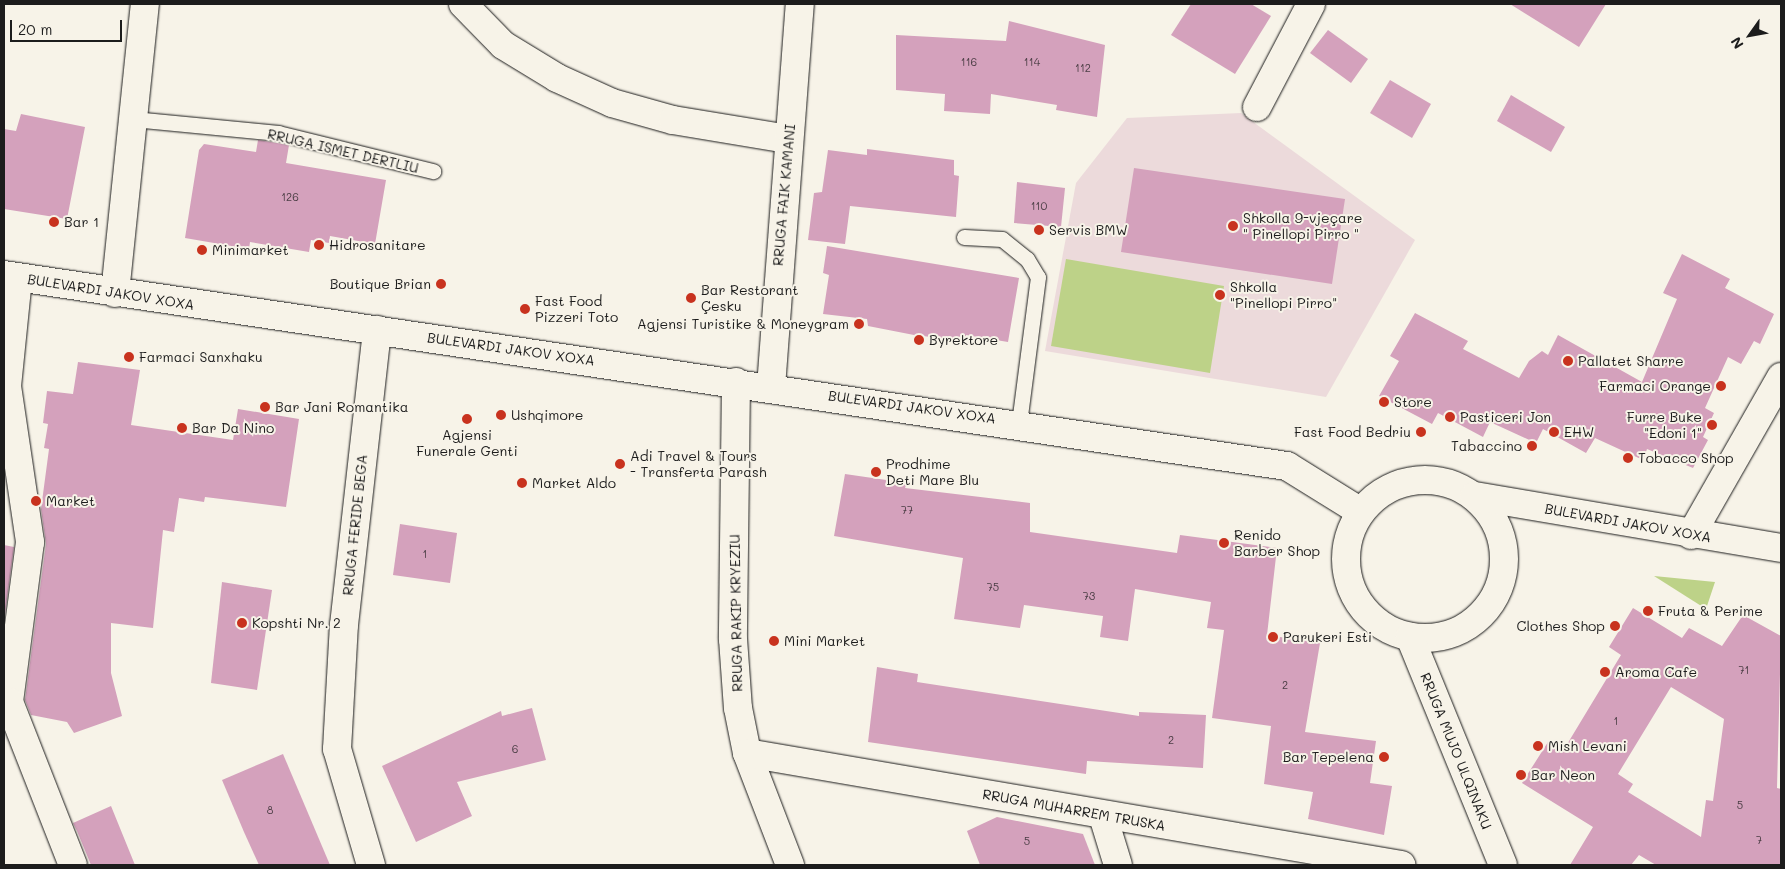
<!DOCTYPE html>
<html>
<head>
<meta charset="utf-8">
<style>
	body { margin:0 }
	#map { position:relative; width:1785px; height:869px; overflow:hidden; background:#f7f3e8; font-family:Mali,sans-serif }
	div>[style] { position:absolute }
	.built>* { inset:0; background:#ecdadb }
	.green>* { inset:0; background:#bdd288 }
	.building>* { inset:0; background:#d4a1bc }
	.roads { filter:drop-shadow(0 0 1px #1c1c1c) drop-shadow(0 0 1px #1c1c1c) }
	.lane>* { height:15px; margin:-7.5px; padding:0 7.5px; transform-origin:7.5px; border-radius:7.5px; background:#f7f3e8 }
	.street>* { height:28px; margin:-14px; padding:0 14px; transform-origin:14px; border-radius:14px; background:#f7f3e8 }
	.secondary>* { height:28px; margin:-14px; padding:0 14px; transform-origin:14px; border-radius:14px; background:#f7f3e8 }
	.secondary>.ring { margin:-14px; padding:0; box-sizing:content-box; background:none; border:28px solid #f7f3e8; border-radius:50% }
	.dots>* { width:14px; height:14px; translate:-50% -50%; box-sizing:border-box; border:2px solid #f7f3e8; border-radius:50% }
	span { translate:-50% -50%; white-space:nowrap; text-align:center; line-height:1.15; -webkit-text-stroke:4px #f7f3e8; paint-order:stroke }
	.number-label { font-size:11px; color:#4a3d44 }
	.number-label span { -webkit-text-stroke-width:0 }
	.street-label { font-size:14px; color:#1c1c1c }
	.poi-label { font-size:14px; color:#1c1c1c }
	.left { translate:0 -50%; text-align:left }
	.right { translate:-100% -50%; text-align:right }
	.frame { position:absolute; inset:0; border:5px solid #1c1c1c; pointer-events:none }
	.north { position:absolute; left:1725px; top:10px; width:50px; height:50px; -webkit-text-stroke:4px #f7f3e8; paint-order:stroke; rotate:238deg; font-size:14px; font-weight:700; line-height:20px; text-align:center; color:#1c1c1c }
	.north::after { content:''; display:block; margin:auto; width:18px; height:22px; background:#1c1c1c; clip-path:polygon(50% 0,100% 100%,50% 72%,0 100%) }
	.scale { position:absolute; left:10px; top:20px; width:112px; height:22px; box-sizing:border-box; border:2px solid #1c1c1c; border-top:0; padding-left:6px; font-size:15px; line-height:18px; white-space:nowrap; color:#1c1c1c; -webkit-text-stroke:4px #f7f3e8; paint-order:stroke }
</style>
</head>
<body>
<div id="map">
	<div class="built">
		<i style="clip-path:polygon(1241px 113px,1415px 240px,1326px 397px,1045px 351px,1076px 183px,1127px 118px)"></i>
	</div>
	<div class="green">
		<i style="clip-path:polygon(1066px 259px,1224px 286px,1210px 373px,1051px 346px)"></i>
		<i style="clip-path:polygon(1654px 576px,1715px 582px,1706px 609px)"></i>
	</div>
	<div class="building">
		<i style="clip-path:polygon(1191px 4px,1251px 4px,1271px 16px,1235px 74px,1171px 35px)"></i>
		<i style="clip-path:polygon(1510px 4px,1606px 4px,1579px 47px)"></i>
		<i style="clip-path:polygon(1009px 21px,1105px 45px,1097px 117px,1056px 110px,1057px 105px,991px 94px,990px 114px,944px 111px,945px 94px,896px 90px,896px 35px,1006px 41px)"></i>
		<i style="clip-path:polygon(1328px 30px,1368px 59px,1351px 83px,1310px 53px)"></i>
		<i style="clip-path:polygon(1390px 80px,1431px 104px,1412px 138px,1370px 113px)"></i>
		<i style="clip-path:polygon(1511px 95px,1565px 127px,1551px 152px,1497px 121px)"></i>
		<i style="clip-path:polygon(21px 114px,85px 127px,67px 219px,4px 209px,4px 129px,16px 131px)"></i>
		<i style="clip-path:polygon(258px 140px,289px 145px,286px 163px,386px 180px,375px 244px,330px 236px,329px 243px,311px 240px,309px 252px,250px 242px,249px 249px,185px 238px,199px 150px,204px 144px,256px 152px)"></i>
		<i style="clip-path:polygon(867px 149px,954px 160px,954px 175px,959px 176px,956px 217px,850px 206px,845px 244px,808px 240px,814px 193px,822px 192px,828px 150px,867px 155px)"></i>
		<i style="clip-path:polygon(1134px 168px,1345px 199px,1332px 284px,1121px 252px)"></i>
		<i style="clip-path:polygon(1017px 182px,1065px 188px,1061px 227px,1014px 223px)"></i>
		<i style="clip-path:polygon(827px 246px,1019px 278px,1008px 342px,966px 335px,965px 341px,914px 335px,868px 326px,867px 319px,823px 314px,829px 275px,823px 273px)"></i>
		<i style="clip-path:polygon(1682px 254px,1730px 279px,1725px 288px,1774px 314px,1760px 344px,1754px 341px,1741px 364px,1728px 357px,1705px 408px,1714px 413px,1703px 437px,1708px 440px,1693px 468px,1647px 449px,1643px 460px,1595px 438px,1586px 453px,1543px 429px,1536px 443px,1490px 422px,1483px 437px,1438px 413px,1432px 424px,1379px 396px,1399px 361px,1390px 356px,1415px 313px,1468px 341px,1463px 349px,1519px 378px,1529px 361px,1542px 351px,1548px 355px,1558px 335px,1642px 382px,1677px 299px,1663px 293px)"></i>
		<i style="clip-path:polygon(78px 362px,140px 370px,131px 425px,233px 440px,238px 409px,299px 419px,286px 507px,205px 497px,204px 502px,179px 498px,174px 532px,163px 530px,153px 628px,111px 623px,111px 673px,122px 716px,74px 733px,67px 722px,31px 715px,25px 700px,46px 544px,41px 509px,49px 449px,44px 448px,48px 424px,43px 423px,47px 391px,73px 394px)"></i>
		<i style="clip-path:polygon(845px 474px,907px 483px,905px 488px,1030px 503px,1030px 532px,1177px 553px,1180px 535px,1277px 548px,1267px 635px,1320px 643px,1305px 732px,1376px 741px,1370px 783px,1392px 786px,1384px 835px,1308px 819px,1313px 792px,1264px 784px,1271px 726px,1212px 718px,1224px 630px,1207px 628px,1211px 602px,1135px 589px,1128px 641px,1100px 637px,1103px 616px,1024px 605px,1020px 628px,954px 619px,963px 558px,834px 536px)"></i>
		<i style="clip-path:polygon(400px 524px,457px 533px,450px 583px,393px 575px)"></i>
		<i style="clip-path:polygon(4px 545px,14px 547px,4px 622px)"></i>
		<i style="clip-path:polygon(222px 582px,272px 590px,257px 690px,211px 683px)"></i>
		<i style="clip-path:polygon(evenodd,1633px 608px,1682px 638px,1689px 628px,1722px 646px,1743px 615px,1781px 636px,1777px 788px,1781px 789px,1781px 865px,1656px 865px,1639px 855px,1631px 865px,1570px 865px,1593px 827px,1522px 783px,1548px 742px,1563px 751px,1621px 655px,1609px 647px,1633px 608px,1671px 687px,1724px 719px,1713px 801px,1706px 800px,1701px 837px,1628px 792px,1633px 784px,1618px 774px,1671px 687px)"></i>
		<i style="clip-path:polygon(877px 667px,918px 674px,917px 682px,1139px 716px,1139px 712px,1206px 715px,1203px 768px,1087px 761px,1086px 774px,868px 742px)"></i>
		<i style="clip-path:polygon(532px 708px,546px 760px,457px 782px,472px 816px,416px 842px,382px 766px,501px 711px,502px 716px)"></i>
		<i style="clip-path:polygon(283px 754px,330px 865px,259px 865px,244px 832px,222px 780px)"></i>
		<i style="clip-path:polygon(111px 806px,135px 865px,91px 865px,77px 831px,73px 823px)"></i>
		<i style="clip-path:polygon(997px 817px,1083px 834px,1095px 865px,980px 865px,967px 831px)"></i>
	</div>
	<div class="roads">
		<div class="lane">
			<i style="left:133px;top:119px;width:146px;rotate:5.5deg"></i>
			<i style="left:278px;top:133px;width:160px;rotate:13.8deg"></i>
			<i style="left:964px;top:237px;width:38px;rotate:3deg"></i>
			<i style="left:1002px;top:239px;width:32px;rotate:39deg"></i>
			<i style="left:1027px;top:259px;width:21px;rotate:59deg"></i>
			<i style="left:1038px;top:277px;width:147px;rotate:97.4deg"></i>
		</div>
		<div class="street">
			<i style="left:463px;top:4px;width:57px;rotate:45.7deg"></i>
			<i style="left:503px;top:45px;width:63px;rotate:31.4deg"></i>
			<i style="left:557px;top:78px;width:60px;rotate:24.4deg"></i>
			<i style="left:612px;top:103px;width:63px;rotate:15.6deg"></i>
			<i style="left:673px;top:120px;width:117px;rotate:9.4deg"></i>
			<i style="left:1257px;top:107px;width:116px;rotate:-62.3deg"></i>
			<i style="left:18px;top:278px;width:109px;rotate:95.8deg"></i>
			<i style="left:7px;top:386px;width:158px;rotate:81.6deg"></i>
			<i style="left:30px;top:542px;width:161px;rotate:97.5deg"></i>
			<i style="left:9px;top:702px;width:175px;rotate:68.6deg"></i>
			<i style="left:115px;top:293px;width:291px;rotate:-84.1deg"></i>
			<i style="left:736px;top:382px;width:257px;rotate:90.7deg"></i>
			<i style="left:733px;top:639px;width:69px;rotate:85.9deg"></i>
			<i style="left:738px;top:708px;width:46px;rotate:78.7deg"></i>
			<i style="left:747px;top:753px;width:120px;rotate:69deg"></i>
			<i style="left:771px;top:387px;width:384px;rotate:-85.7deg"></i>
			<i style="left:1691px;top:535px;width:182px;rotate:-60.3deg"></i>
			<i style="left:747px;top:753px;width:664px;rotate:9.72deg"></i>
			<i style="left:1103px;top:816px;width:51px;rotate:73deg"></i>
			<i style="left:371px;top:865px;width:121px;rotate:-106.3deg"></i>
			<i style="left:337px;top:749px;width:124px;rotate:-86.8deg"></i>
			<i style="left:344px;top:625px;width:297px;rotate:-83.6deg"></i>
		</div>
		<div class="secondary">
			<i style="left:4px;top:275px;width:1297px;rotate:8.47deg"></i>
			<i style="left:1287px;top:466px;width:87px;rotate:31.9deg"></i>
			<i class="ring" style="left:1346px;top:480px;width:130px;height:130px"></i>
			<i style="left:1474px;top:496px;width:311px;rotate:9.6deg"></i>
			<i style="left:1410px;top:637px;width:246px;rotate:67.8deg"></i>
		</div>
	</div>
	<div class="dots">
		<i style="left:54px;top:222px;background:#c8321e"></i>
		<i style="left:1233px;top:226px;background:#c8321e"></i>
		<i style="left:1039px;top:230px;background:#c8321e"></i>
		<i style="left:319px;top:245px;background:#c8321e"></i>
		<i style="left:202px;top:250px;background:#c8321e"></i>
		<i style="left:441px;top:284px;background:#c8321e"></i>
		<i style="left:1220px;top:295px;background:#c8321e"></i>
		<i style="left:691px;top:298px;background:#c8321e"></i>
		<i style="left:525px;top:309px;background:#c8321e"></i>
		<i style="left:859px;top:324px;background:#c8321e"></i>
		<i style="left:919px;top:340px;background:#c8321e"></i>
		<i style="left:129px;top:357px;background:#c8321e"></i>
		<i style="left:1568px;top:361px;background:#c8321e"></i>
		<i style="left:1721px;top:386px;background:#c8321e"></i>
		<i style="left:1384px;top:402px;background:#c8321e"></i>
		<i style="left:265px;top:407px;background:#c8321e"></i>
		<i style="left:501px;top:415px;background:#c8321e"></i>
		<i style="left:1450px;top:417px;background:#c8321e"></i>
		<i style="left:467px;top:419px;background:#c8321e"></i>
		<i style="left:1712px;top:425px;background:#c8321e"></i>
		<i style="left:182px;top:428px;background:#c8321e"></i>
		<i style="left:1421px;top:432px;background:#c8321e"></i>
		<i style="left:1554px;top:432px;background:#c8321e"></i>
		<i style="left:1532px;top:446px;background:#c8321e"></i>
		<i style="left:1628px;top:458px;background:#c8321e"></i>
		<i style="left:620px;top:464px;background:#c8321e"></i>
		<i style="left:876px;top:472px;background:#c8321e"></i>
		<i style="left:522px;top:483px;background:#c8321e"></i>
		<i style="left:36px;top:501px;background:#c8321e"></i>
		<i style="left:1224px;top:543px;background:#c8321e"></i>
		<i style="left:1648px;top:611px;background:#c8321e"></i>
		<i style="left:242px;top:623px;background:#c8321e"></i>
		<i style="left:1615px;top:626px;background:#c8321e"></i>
		<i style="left:1273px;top:637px;background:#c8321e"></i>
		<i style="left:774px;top:641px;background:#c8321e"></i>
		<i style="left:1605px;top:672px;background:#c8321e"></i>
		<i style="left:1538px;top:746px;background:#c8321e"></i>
		<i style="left:1384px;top:757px;background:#c8321e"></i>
		<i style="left:1521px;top:775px;background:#c8321e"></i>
	</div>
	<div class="number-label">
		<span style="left:969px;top:62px">116</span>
		<span style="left:1032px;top:62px">114</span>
		<span style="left:1083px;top:68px">112</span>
		<span style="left:290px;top:197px">126</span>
		<span style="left:1039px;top:206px">110</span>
		<span style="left:907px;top:510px">77</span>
		<span style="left:425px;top:554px">1</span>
		<span style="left:993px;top:587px">75</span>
		<span style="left:1089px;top:596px">73</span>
		<span style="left:1744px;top:670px">71</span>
		<span style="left:1285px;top:685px">2</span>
		<span style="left:1616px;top:721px">1</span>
		<span style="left:1171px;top:740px">2</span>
		<span style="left:515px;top:749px">6</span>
		<span style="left:1740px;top:805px">5</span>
		<span style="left:270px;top:810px">8</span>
		<span style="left:1759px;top:840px">7</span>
		<span style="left:1027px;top:841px">5</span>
	</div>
	<div class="street-label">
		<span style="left:343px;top:151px;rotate:13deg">RRUGA ISMET DERTLIU</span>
		<span style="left:784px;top:195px;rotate:-85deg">RRUGA FAIK KAMANI</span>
		<span style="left:111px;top:292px;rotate:9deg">BULEVARDI JAKOV XOXA</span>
		<span style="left:511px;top:349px;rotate:8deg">BULEVARDI JAKOV XOXA</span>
		<span style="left:912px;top:407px;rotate:8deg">BULEVARDI JAKOV XOXA</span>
		<span style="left:1628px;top:523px;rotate:10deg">BULEVARDI JAKOV XOXA</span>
		<span style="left:355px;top:525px;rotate:-84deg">RRUGA FERIDE BEGA</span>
		<span style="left:736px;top:613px;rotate:-91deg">RRUGA RAKIP KRYEZIU</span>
		<span style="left:1456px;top:751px;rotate:68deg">RRUGA MUJO ULQINAKU</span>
		<span style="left:1074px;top:810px;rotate:10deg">RRUGA MUHARREM TRUSKA</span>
	</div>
	<div class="poi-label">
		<span class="left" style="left:1243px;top:226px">Shkolla 9-vjeçare<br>" Pinellopi Pirro "</span>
		<span class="left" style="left:64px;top:222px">Bar 1</span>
		<span class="left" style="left:1049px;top:230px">Servis BMW</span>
		<span class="left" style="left:329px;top:245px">Hidrosanitare</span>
		<span class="left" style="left:212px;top:250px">Minimarket</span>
		<span class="right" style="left:431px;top:284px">Boutique Brian</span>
		<span class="left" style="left:1230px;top:295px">Shkolla<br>"Pinellopi Pirro"</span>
		<span class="left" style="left:701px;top:298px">Bar Restorant<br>Çesku</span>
		<span class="left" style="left:535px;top:309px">Fast Food<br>Pizzeri Toto</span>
		<span class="right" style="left:849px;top:324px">Agjensi Turistike &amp; Moneygram</span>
		<span class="left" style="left:929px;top:340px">Byrektore</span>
		<span class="left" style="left:139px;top:357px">Farmaci Sanxhaku</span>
		<span class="left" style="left:1578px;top:361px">Pallatet Sharre</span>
		<span class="right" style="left:1711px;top:386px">Farmaci Orange</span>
		<span class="left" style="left:1394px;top:402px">Store</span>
		<span class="left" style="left:275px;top:407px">Bar Jani Romantika</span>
		<span class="left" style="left:511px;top:415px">Ushqimore</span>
		<span class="left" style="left:1460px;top:417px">Pasticeri Jon</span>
		<span class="right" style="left:1702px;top:425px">Furre Buke<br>"Edoni 1"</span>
		<span class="left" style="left:192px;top:428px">Bar Da Nino</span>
		<span class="right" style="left:1411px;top:432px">Fast Food Bedriu</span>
		<span class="left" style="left:1564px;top:432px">EHW</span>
		<span style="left:467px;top:443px">Agjensi<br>Funerale Genti</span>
		<span class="right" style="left:1522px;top:446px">Tabaccino</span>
		<span class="left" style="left:630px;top:464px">Adi Travel &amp; Tours<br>- Transferta Parash</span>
		<span class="left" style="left:1638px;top:458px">Tobacco Shop</span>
		<span class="left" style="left:886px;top:472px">Prodhime<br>Deti Mare Blu</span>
		<span class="left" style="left:532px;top:483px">Market Aldo</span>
		<span class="left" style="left:46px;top:501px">Market</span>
		<span class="left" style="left:1234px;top:543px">Renido<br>Barber Shop</span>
		<span class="left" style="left:1658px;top:611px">Fruta &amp; Perime</span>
		<span class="left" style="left:252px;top:623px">Kopshti Nr. 2</span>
		<span class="right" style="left:1605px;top:626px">Clothes Shop</span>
		<span class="left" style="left:1283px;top:637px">Parukeri Esti</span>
		<span class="left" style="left:784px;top:641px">Mini Market</span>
		<span class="left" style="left:1615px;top:672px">Aroma Cafe</span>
		<span class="left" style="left:1548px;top:746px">Mish Levani</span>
		<span class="right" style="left:1374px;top:757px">Bar Tepelena</span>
		<span class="left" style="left:1531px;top:775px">Bar Neon</span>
	</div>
	<div class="frame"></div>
	<div class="north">N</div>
	<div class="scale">20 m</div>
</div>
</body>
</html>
